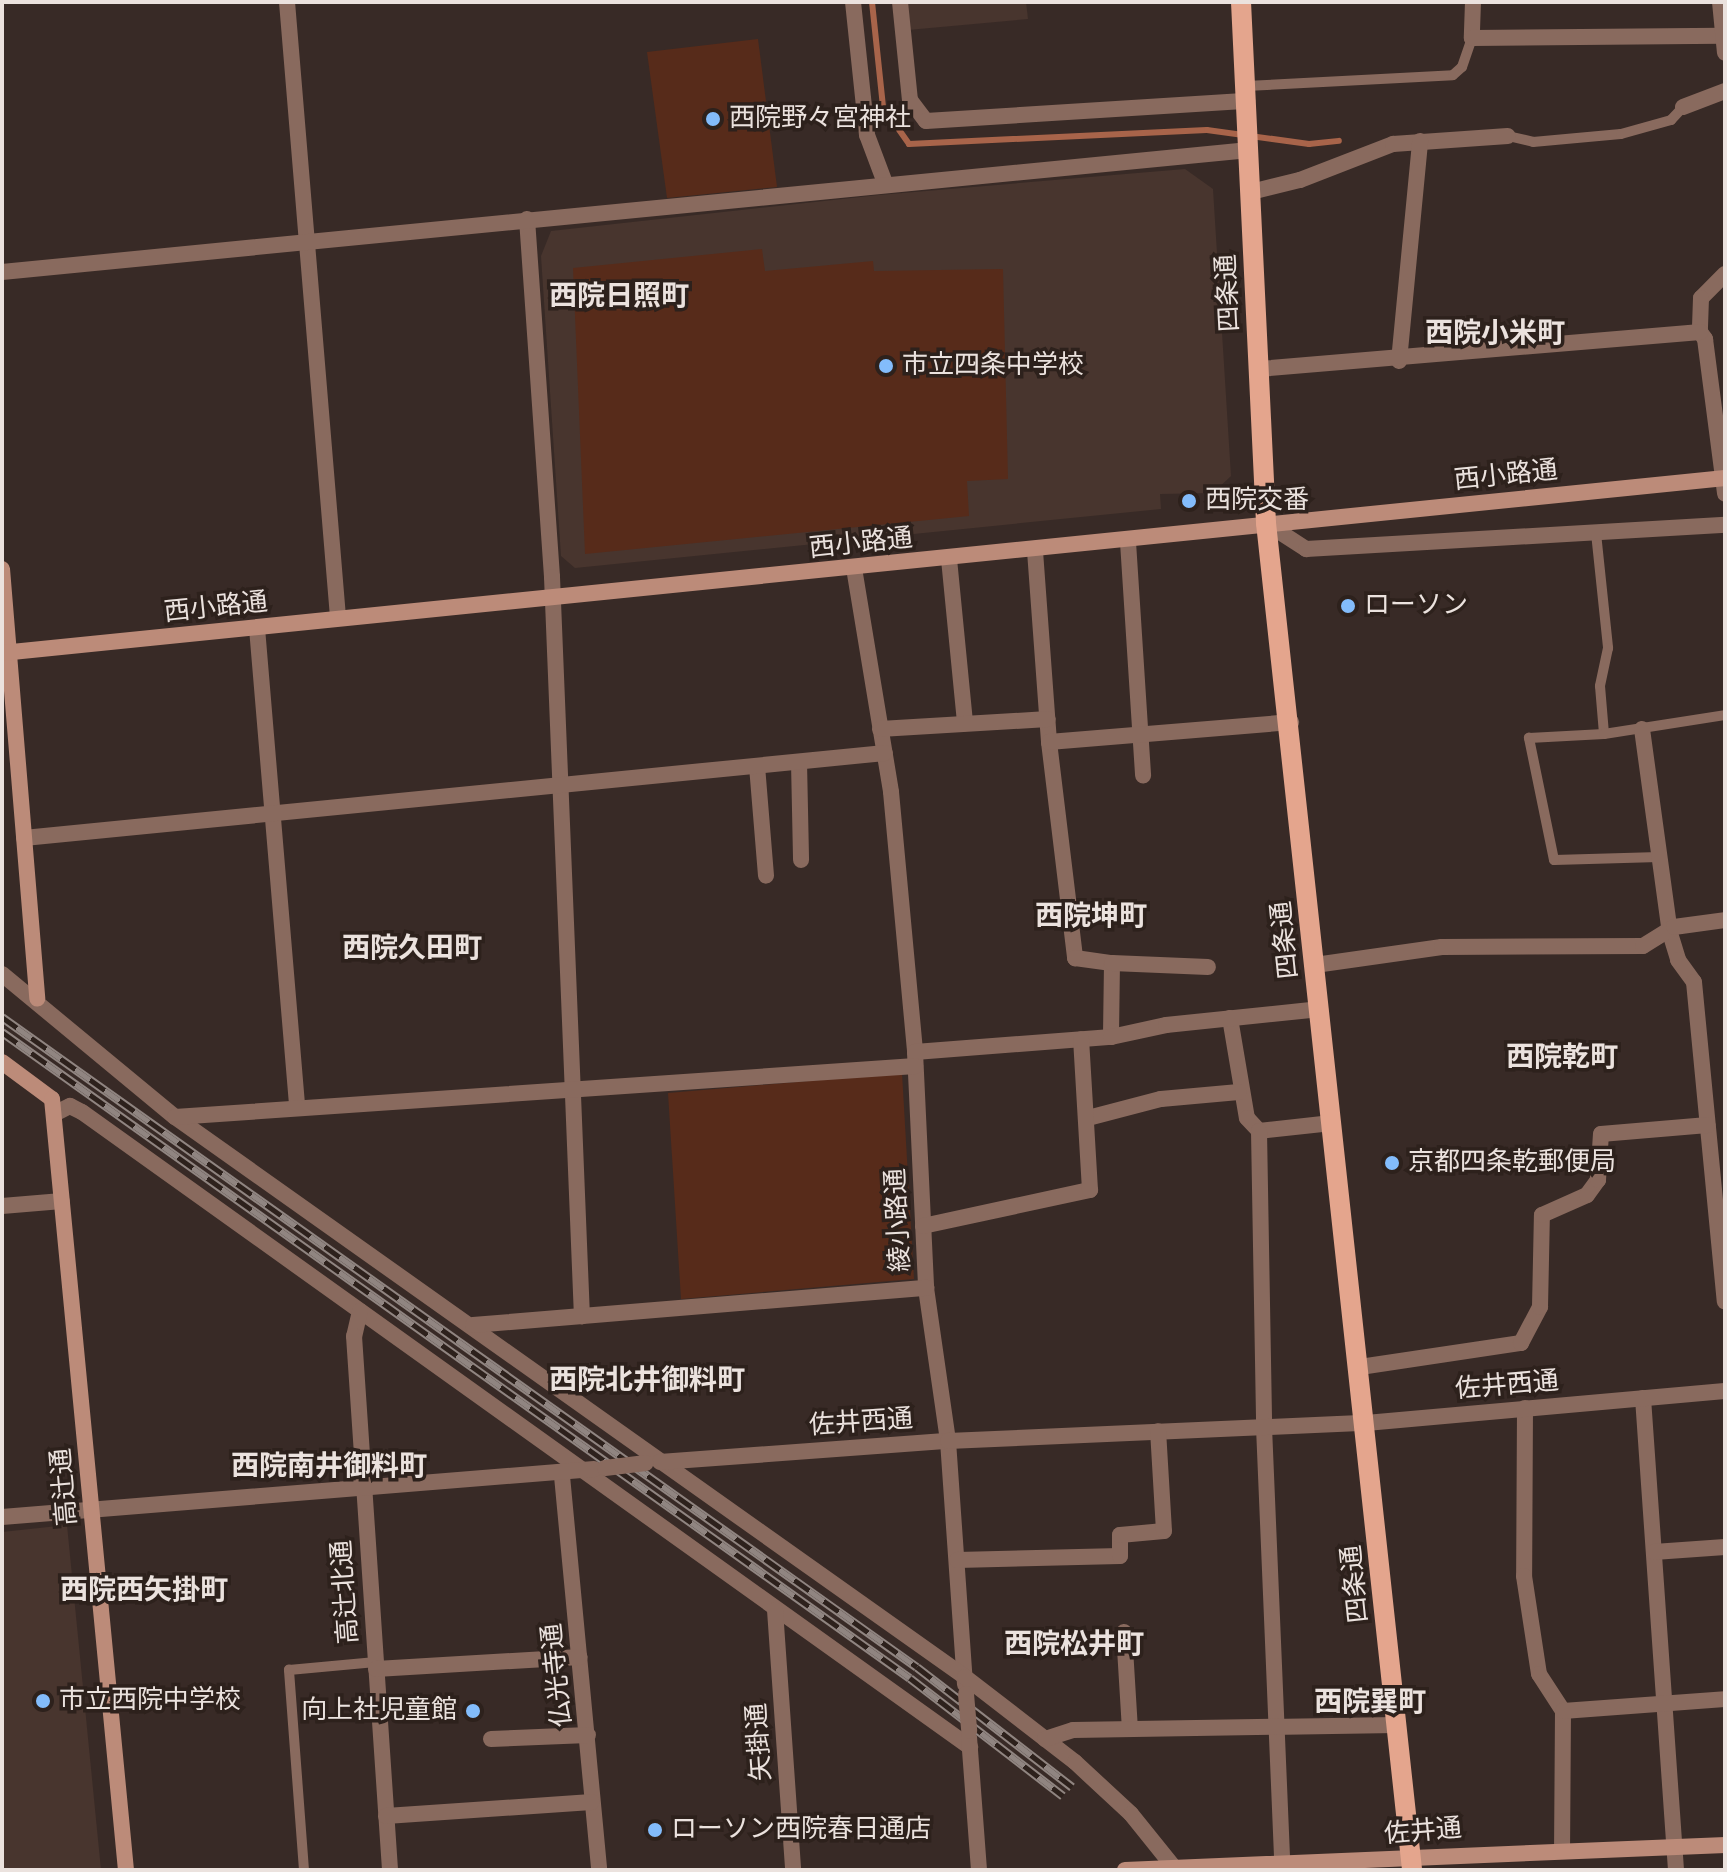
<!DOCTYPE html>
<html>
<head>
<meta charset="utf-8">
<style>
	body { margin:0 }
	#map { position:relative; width:1727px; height:1872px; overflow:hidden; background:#382a26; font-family:"Sofia Sans Condensed","Noto Sans JP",sans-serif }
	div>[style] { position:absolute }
	.built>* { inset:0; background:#48352e }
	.green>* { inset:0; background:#572b1a }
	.stream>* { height:6px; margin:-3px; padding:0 3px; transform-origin:3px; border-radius:3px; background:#a8644a }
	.lane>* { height:10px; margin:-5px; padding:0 5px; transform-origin:5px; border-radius:5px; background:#896a5e }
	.street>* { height:16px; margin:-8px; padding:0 8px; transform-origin:8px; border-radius:8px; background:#896a5e }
	.secondary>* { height:16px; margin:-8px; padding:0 8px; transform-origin:8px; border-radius:8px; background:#bc8b79 }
	.primary>* { height:20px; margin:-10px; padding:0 10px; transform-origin:10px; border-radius:10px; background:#e4a58d }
	.rail>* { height:9px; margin-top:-4.5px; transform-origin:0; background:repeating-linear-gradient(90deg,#2d211c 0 18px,#908581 0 36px); box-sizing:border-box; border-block:2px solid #908581 }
	.street-bridge>* { height:16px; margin:-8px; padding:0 8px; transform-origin:8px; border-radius:8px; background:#896a5e }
	.dots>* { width:22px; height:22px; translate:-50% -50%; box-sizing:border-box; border:4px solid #2d211c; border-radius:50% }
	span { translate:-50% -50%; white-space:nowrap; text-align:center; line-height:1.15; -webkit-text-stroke:7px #2d211c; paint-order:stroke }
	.poi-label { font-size:26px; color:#ebe2de }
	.left { translate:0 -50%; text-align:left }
	.right { translate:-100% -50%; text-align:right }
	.street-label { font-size:26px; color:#ebe2de }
	.neighbourhood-label { font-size:28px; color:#ebe2de; font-weight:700 }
	.frame { position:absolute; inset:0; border:4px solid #ebe2de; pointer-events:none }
</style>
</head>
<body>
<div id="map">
	<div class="built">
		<i style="clip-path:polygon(905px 2px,1026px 2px,1028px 19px,908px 30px)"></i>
		<i style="clip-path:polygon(1185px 169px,1213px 189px,1231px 476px,1213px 493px,1160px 494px,1161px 509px,575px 568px,561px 556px,541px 256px,551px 231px,879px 195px)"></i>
		<i style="clip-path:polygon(67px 1525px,101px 1870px,2px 1870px,2px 1532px)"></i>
	</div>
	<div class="green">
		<i style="clip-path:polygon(758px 39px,777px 187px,667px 198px,647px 52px)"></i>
		<i style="clip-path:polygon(762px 249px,765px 271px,873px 261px,874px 271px,1003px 269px,1008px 479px,967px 481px,969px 516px,585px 554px,573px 268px)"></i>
		<i style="clip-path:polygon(902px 1073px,914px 1279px,681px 1299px,668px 1093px)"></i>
	</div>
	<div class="stream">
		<i style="left:872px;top:2px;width:106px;rotate:84deg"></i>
		<i style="left:883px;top:107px;width:45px;rotate:54.9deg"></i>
		<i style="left:909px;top:144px;width:298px;rotate:-2.7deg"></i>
		<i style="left:1207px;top:130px;width:103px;rotate:7.8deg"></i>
		<i style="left:1309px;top:144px;width:30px;rotate:-6deg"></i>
	</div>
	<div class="lane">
		<i style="left:1246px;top:86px;width:207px;rotate:-3deg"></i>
		<i style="left:1453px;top:75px;width:12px;rotate:-42deg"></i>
		<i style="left:1462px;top:67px;width:31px;rotate:-71deg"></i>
		<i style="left:1508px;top:136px;width:26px;rotate:13deg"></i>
		<i style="left:1533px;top:142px;width:88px;rotate:-5.2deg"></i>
		<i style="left:1621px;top:134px;width:52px;rotate:-15.6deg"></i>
		<i style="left:1671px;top:120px;width:18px;rotate:-47deg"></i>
		<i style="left:1596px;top:533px;width:116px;rotate:84deg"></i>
		<i style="left:1608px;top:648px;width:39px;rotate:102deg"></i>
		<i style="left:1600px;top:686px;width:48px;rotate:85.2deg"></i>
		<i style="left:1659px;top:857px;width:105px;rotate:178.4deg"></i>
		<i style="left:1554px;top:860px;width:125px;rotate:-101.6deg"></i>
		<i style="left:1529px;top:738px;width:75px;rotate:-3.1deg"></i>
		<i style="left:1604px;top:734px;width:122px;rotate:-8.9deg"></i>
		<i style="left:304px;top:1870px;width:201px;rotate:-94.3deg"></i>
		<i style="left:289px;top:1670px;width:87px;rotate:-5.3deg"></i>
	</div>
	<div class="street">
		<i style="left:287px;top:2px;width:617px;rotate:85.26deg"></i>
		<i style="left:853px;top:2px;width:134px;rotate:84deg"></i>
		<i style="left:867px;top:135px;width:51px;rotate:69.4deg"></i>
		<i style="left:900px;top:2px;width:99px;rotate:84.2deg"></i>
		<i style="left:910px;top:100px;width:26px;rotate:53deg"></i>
		<i style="left:926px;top:121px;width:322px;rotate:-3.6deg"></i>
		<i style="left:1473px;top:2px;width:36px;rotate:92deg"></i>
		<i style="left:1472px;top:38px;width:250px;rotate:-0.5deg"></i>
		<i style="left:1720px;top:2px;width:51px;rotate:84.4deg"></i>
		<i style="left:1683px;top:107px;width:45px;rotate:-20.9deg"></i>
		<i style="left:1251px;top:192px;width:50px;rotate:-13.8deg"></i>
		<i style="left:1300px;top:180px;width:100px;rotate:-21.2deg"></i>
		<i style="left:1393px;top:144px;width:115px;rotate:-4deg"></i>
		<i style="left:527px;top:219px;width:359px;rotate:86deg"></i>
		<i style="left:552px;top:577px;width:740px;rotate:87.68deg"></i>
		<i style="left:2px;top:272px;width:1253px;rotate:-5.59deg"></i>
		<i style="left:1725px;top:274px;width:34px;rotate:135deg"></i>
		<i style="left:1701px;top:298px;width:34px;rotate:92deg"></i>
		<i style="left:1700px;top:332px;width:9px;rotate:54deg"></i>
		<i style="left:1705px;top:339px;width:156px;rotate:82.6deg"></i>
		<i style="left:1399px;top:361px;width:221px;rotate:-84.5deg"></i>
		<i style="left:1259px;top:369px;width:443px;rotate:-4.8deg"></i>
		<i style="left:1266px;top:523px;width:48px;rotate:33deg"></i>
		<i style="left:1306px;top:549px;width:420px;rotate:-3.3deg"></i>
		<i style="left:1128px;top:542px;width:234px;rotate:86.3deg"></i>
		<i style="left:1035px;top:551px;width:192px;rotate:85.8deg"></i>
		<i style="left:1049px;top:742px;width:218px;rotate:83.1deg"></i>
		<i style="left:1075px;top:958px;width:37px;rotate:8deg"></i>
		<i style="left:1112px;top:963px;width:74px;rotate:90.8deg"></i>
		<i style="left:949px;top:559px;width:165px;rotate:84.4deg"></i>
		<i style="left:854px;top:568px;width:227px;rotate:80.6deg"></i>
		<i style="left:891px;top:792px;width:261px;rotate:84.7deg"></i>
		<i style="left:915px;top:1052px;width:236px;rotate:87.3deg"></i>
		<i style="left:926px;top:1288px;width:155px;rotate:81.8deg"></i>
		<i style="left:948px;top:1441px;width:244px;rotate:86deg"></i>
		<i style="left:257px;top:628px;width:481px;rotate:85.2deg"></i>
		<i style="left:880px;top:729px;width:168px;rotate:-3.4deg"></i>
		<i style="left:1642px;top:729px;width:206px;rotate:82.2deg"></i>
		<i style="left:1670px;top:933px;width:28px;rotate:73deg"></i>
		<i style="left:1678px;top:960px;width:27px;rotate:54deg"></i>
		<i style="left:1694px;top:982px;width:321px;rotate:84.5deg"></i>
		<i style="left:1049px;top:742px;width:243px;rotate:-4.7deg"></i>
		<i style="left:799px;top:762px;width:98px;rotate:88.8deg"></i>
		<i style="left:757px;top:766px;width:110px;rotate:85.3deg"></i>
		<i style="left:24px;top:838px;width:865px;rotate:-5.64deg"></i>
		<i style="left:1112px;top:963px;width:96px;rotate:2.4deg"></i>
		<i style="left:1315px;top:965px;width:128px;rotate:-8.1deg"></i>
		<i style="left:1442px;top:947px;width:201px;rotate:-0.3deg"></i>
		<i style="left:1643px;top:946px;width:36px;rotate:-32deg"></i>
		<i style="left:1674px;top:927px;width:51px;rotate:-7.8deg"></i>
		<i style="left:2px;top:974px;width:224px;rotate:39.6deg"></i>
		<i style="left:175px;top:1117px;width:968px;rotate:35.33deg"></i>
		<i style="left:965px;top:1677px;width:139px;rotate:37.7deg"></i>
		<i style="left:1075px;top:1762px;width:76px;rotate:42.9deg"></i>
		<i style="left:1131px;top:1814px;width:72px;rotate:51.2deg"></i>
		<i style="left:1230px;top:1018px;width:101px;rotate:80.4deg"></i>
		<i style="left:1247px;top:1118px;width:18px;rotate:47deg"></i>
		<i style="left:1259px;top:1131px;width:73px;rotate:-6.3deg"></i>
		<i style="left:915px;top:1052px;width:197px;rotate:-4.4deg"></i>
		<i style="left:1111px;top:1037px;width:56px;rotate:-12.3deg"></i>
		<i style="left:1166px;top:1025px;width:155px;rotate:-5.9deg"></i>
		<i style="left:54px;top:1114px;width:18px;rotate:-27deg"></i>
		<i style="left:70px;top:1106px;width:13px;rotate:27deg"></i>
		<i style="left:82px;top:1112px;width:1092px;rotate:35.57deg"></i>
		<i style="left:175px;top:1117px;width:742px;rotate:-3.94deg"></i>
		<i style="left:1088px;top:1118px;width:75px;rotate:-14.6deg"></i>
		<i style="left:1161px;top:1099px;width:78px;rotate:-5.1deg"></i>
		<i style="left:1259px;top:1131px;width:296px;rotate:89deg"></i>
		<i style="left:1264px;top:1427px;width:438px;rotate:87.6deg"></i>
		<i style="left:2px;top:1206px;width:60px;rotate:-4.8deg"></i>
		<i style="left:923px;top:1226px;width:171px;rotate:-12.2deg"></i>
		<i style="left:1090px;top:1190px;width:151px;rotate:-93.4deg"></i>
		<i style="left:360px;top:1311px;width:26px;rotate:103deg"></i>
		<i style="left:354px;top:1336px;width:535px;rotate:86.14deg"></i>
		<i style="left:473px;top:1325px;width:455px;rotate:-4.7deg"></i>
		<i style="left:1360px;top:1367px;width:163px;rotate:-8.5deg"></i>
		<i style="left:1521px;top:1343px;width:41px;rotate:-62.2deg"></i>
		<i style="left:1540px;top:1307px;width:92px;rotate:-88.8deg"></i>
		<i style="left:1542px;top:1215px;width:49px;rotate:-24deg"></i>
		<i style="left:1587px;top:1195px;width:19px;rotate:-54deg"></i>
		<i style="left:1598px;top:1180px;width:46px;rotate:-86.3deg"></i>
		<i style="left:1601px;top:1134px;width:107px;rotate:-4.8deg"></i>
		<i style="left:1643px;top:1398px;width:473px;rotate:86deg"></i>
		<i style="left:1525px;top:1408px;width:168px;rotate:90.3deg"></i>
		<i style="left:1524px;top:1576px;width:99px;rotate:81.3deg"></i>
		<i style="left:1539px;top:1674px;width:44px;rotate:57deg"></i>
		<i style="left:1563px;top:1711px;width:138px;rotate:90.4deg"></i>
		<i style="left:660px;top:1462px;width:289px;rotate:-4.2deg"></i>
		<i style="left:948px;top:1441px;width:418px;rotate:-2.5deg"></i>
		<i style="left:1366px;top:1423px;width:360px;rotate:-5.1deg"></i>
		<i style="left:562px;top:1476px;width:396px;rotate:84.6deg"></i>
		<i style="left:2px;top:1517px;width:594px;rotate:-4.64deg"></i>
		<i style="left:1654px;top:1552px;width:71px;rotate:-4deg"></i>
		<i style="left:957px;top:1560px;width:163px;rotate:-1.4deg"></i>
		<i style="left:1120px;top:1556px;width:21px;rotate:-90deg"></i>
		<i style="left:1120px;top:1535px;width:44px;rotate:-5.2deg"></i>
		<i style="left:1164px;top:1531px;width:100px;rotate:-93.4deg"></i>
		<i style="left:775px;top:1610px;width:261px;rotate:86deg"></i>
		<i style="left:1124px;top:1632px;width:97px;rotate:86.5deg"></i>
		<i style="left:376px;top:1669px;width:204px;rotate:-3.4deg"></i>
		<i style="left:1563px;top:1711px;width:162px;rotate:-4.2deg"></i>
		<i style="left:969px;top:1737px;width:133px;rotate:85.7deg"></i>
		<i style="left:491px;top:1739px;width:97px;rotate:-2.4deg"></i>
		<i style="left:1045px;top:1739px;width:29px;rotate:-18deg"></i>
		<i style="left:1073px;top:1730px;width:323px;rotate:-0.9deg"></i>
		<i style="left:386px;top:1816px;width:206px;rotate:-3.9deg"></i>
	</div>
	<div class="secondary">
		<i style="left:2px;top:569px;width:431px;rotate:85.3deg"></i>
		<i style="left:2px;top:653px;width:1732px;rotate:-5.8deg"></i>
		<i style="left:2px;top:1062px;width:62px;rotate:36.5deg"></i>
		<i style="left:52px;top:1099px;width:775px;rotate:84.52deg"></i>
		<i style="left:1125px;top:1870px;width:601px;rotate:-2.39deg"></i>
	</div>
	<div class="primary">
		<i style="left:1241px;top:2px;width:522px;rotate:87.25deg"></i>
		<i style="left:1266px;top:523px;width:1355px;rotate:83.81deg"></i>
	</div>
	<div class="rail">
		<i style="left:2px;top:1017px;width:1122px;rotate:35.39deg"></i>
		<i style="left:917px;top:1667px;width:196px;rotate:37.7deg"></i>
		<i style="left:2px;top:1032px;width:1114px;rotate:35.43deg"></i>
		<i style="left:910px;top:1678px;width:193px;rotate:37.6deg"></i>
	</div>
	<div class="street-bridge">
		<i style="left:605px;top:1468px;width:41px;rotate:-7deg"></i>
		<i style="left:966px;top:1694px;width:37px;rotate:85deg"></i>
	</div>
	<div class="dots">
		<i style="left:713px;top:119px;background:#83bcfb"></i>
		<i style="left:886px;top:366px;background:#83bcfb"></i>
		<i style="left:1189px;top:501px;background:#83bcfb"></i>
		<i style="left:1348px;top:606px;background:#83bcfb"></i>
		<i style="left:1392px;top:1163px;background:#83bcfb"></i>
		<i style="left:43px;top:1701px;background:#83bcfb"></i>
		<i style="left:473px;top:1711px;background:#83bcfb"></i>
		<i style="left:655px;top:1830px;background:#83bcfb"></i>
	</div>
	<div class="poi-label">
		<span class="left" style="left:729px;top:119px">西院野々宮神社</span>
		<span class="left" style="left:902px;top:366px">市立四条中学校</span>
		<span class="left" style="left:1205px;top:501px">西院交番</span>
		<span class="left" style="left:1364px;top:606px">ローソン</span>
		<span class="left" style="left:1408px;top:1163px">京都四条乾郵便局</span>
		<span class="left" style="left:59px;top:1701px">市立西院中学校</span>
		<span class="right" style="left:457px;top:1711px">向上社児童館</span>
		<span class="left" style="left:671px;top:1830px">ローソン西院春日通店</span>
	</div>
	<div class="street-label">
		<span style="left:1229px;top:293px;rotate:-93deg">四条通</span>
		<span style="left:1506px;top:476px;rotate:-6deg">西小路通</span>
		<span style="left:861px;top:544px;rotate:-6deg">西小路通</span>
		<span style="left:216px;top:608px;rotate:-6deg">西小路通</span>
		<span style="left:1286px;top:940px;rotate:-96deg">四条通</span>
		<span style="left:899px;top:1220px;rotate:-93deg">綾小路通</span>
		<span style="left:1507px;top:1386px;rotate:-5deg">佐井西通</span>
		<span style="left:861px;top:1423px;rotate:-4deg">佐井西通</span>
		<span style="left:65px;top:1487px;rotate:-95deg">高辻通</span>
		<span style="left:1356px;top:1584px;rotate:-96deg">四条通</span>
		<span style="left:346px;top:1592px;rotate:-94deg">高辻北通</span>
		<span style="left:558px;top:1675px;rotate:-96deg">仏光寺通</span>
		<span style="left:760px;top:1742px;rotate:-94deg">矢掛通</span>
		<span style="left:1423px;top:1832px;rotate:-5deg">佐井通</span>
	</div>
	<div class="neighbourhood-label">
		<span style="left:619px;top:297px">西院日照町</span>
		<span style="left:1495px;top:334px">西院小米町</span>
		<span style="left:1091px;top:917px">西院坤町</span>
		<span style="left:412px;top:949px">西院久田町</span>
		<span style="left:1562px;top:1058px">西院乾町</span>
		<span style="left:647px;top:1381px">西院北井御料町</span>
		<span style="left:329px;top:1467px">西院南井御料町</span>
		<span style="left:144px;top:1591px">西院西矢掛町</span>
		<span style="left:1074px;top:1645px">西院松井町</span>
		<span style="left:1370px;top:1703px">西院巽町</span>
	</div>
	<div class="frame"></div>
</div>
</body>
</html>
